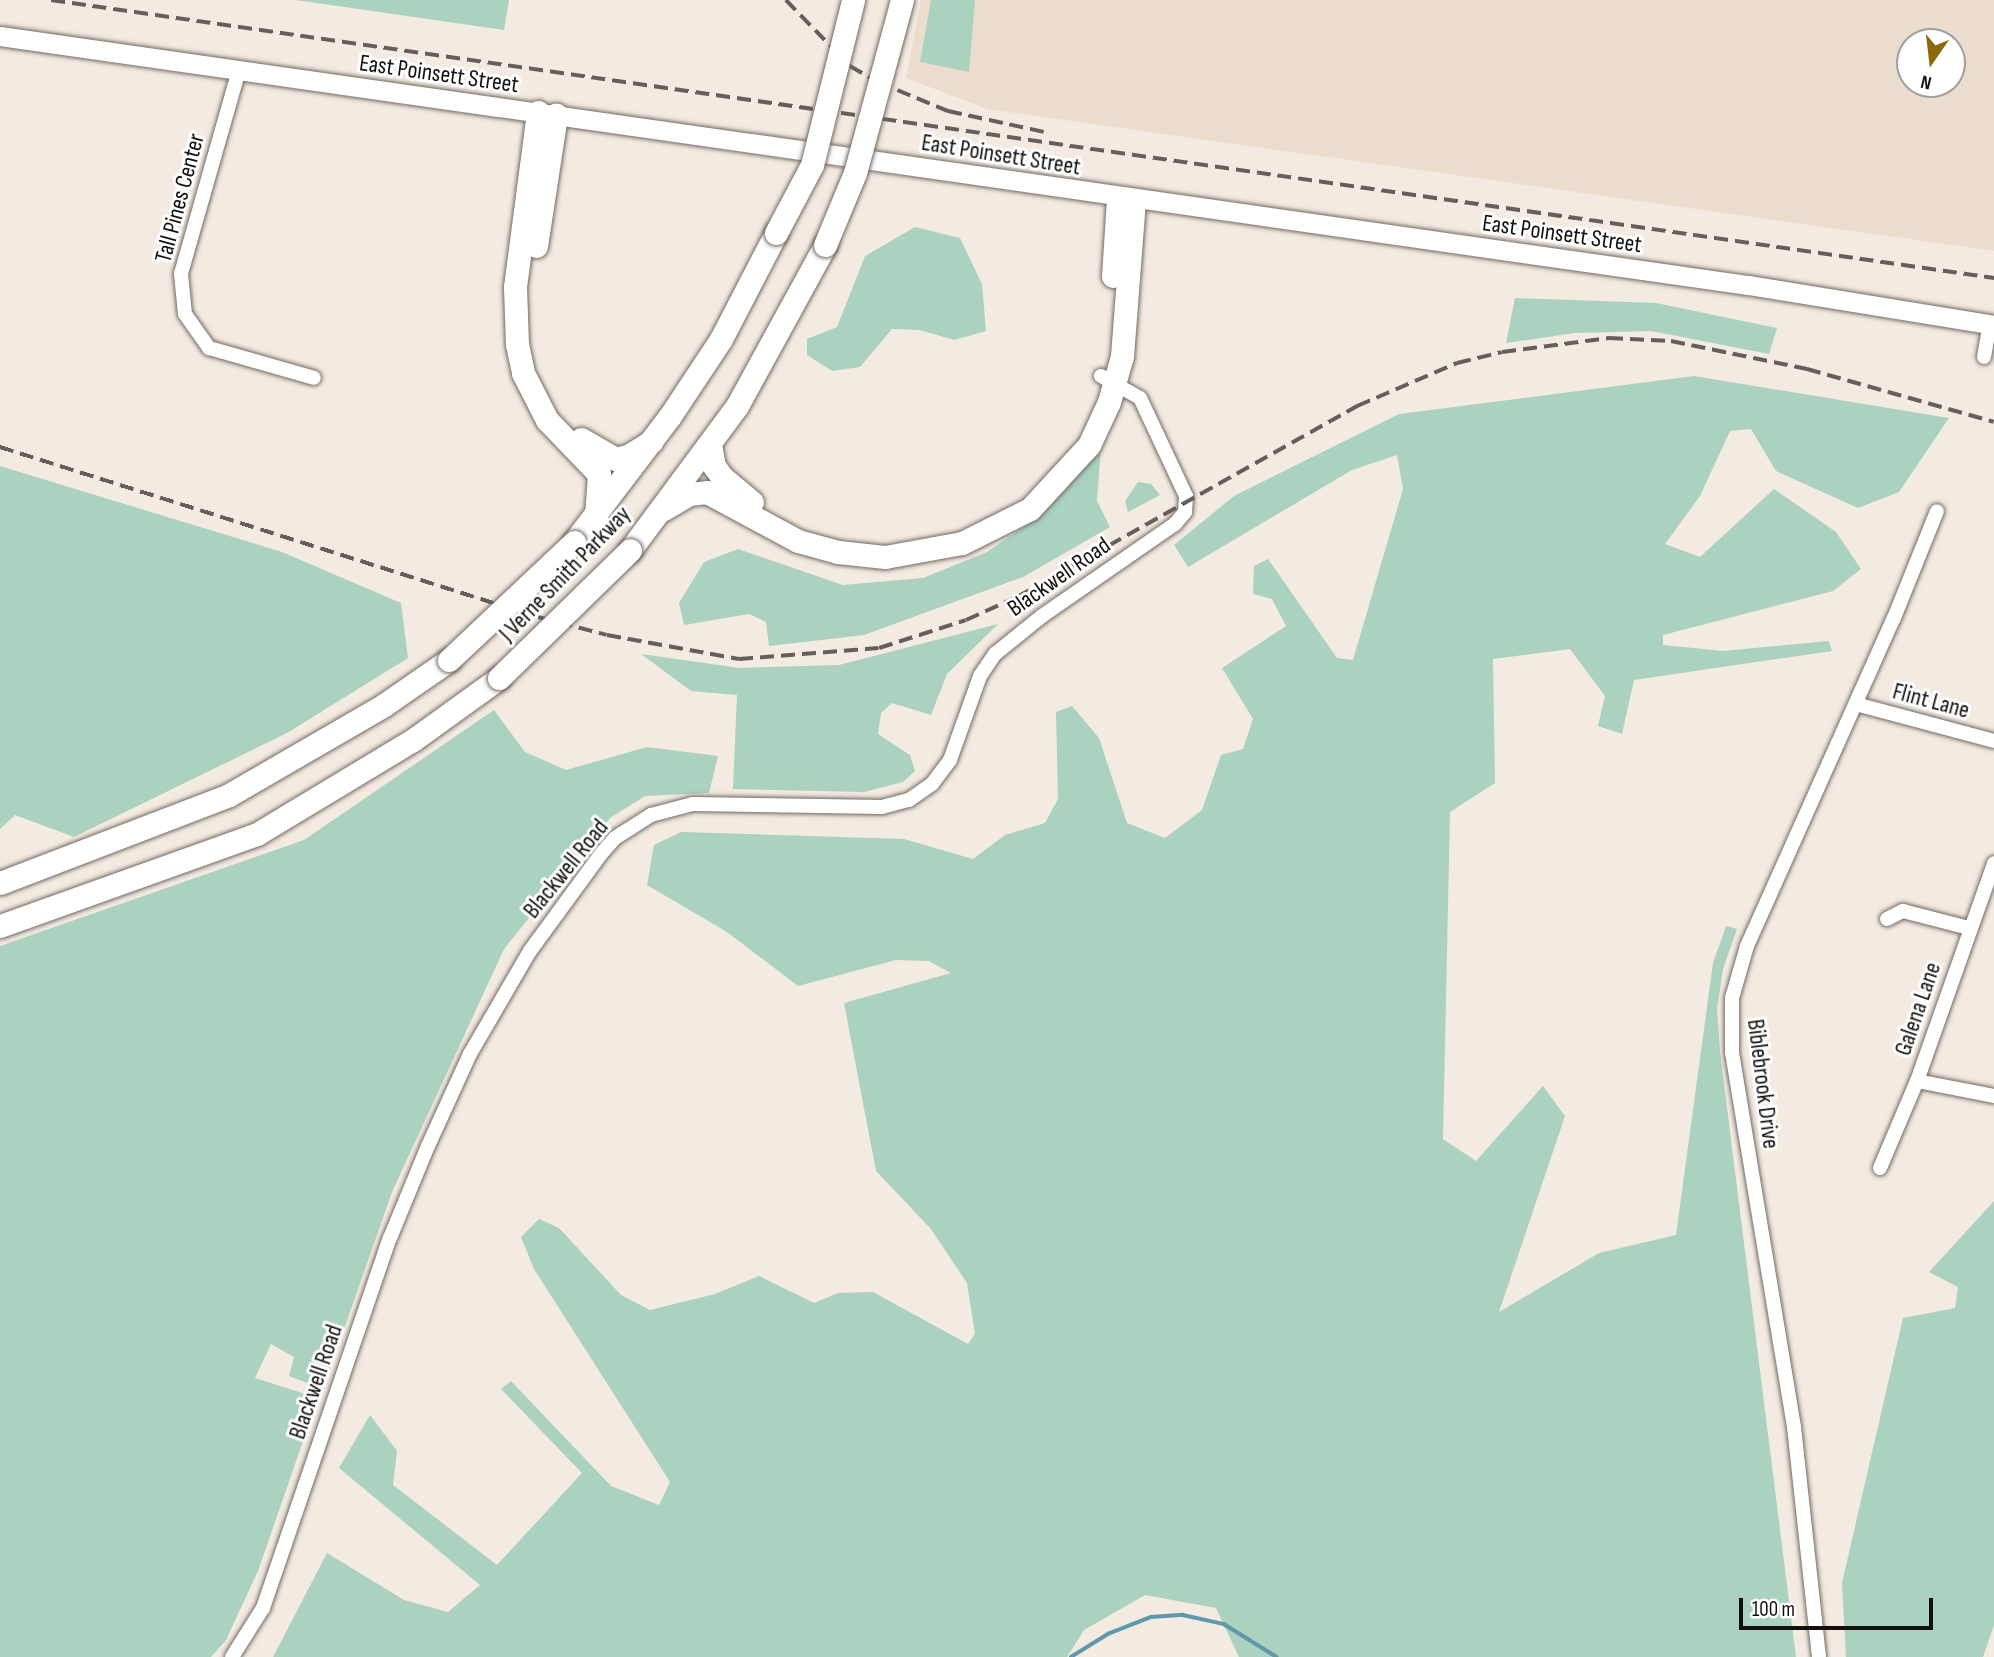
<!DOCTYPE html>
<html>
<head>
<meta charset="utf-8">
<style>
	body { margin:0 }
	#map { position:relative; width:1994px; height:1657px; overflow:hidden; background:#f3eae1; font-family:"Sofia Sans Condensed",sans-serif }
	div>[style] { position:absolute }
	.built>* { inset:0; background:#ebddce }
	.green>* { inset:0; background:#aad2be }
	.stream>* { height:3.5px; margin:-1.75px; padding:0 1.75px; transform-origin:1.75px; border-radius:1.75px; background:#5e99ab }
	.roads { filter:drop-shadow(0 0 2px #726a62) drop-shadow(0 0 2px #726a62) }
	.street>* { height:14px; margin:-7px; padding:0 7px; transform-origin:7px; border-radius:7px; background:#fff }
	.secondary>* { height:19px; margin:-9.5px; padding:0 9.5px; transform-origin:9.5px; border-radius:9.5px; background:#fff }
	.primary>* { height:23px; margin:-11.5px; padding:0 11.5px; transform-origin:11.5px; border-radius:11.5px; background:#fff }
	.rail>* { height:3.5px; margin-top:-1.75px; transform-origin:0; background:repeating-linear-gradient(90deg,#655f5a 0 14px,transparent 0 21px) }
	.bridges { filter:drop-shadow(0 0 2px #726a62) drop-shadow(0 0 2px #726a62) }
	.primary-bridge>* { height:23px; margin:-11.5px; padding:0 11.5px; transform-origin:11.5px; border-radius:11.5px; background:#fff }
	span { translate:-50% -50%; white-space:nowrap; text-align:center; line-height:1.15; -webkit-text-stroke:6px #fff; paint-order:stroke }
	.street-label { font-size:24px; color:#120f0c }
	.north { position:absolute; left:1896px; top:28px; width:70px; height:70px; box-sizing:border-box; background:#fff; border:2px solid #a09f9e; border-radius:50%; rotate:194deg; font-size:19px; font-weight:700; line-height:28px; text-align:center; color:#120f0c }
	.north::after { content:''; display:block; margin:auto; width:24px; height:32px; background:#8d680b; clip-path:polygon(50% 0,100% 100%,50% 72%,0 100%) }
	.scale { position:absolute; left:1739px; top:1598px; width:194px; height:32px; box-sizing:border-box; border:4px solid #120f0c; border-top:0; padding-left:9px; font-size:21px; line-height:24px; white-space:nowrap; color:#120f0c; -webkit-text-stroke:5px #fff; paint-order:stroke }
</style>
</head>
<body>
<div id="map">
	<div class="built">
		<i style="clip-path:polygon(evenodd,921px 0,1994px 0,1994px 251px,987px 109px,906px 78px,921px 0,1910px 42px,1952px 42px,1952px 84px,1910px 84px,1910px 42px)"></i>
	</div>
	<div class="green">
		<i style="clip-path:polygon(296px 0,509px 0,504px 30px)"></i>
		<i style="clip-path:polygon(931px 0,975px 0,969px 72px,920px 62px)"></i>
		<i style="clip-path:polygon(915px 227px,960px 238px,982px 284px,986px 331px,954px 340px,920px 330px,892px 329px,860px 367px,832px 371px,807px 355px,807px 339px,837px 327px,865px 256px)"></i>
		<i style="clip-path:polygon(1515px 298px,1656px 303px,1777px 328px,1769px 354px,1651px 331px,1575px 333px,1506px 343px)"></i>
		<i style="clip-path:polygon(1694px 376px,1949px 418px,1899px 492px,1858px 508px,1776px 471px,1751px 429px,1730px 431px,1700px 496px,1665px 544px,1700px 557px,1774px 489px,1836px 532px,1861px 569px,1833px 591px,1663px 635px,1663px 645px,1723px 651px,1829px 641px,1832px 651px,1634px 680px,1622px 734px,1598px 726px,1605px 696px,1570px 649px,1493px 659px,1495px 783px,1450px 812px,1443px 1139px,1476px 1161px,1543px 1086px,1565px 1116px,1499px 1312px,1599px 1253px,1676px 1235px,1713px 963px,1726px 926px,1737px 929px,1723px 969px,1717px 1009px,1720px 1052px,1796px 1657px,1239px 1657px,1216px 1608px,1145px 1595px,1084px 1630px,1067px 1657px,273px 1657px,327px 1553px,404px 1600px,448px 1612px,480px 1585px,339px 1468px,370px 1415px,397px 1451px,393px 1485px,497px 1565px,582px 1473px,501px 1389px,511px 1381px,611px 1486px,659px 1505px,670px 1482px,534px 1269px,521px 1237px,539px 1219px,559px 1228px,621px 1295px,650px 1310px,715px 1294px,759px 1276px,814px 1303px,838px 1293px,873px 1292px,968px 1344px,975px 1334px,967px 1283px,931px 1229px,876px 1171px,844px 1003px,951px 973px,929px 961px,896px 960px,798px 986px,727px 932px,647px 885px,654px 845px,681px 832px,904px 839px,973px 859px,1005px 835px,1045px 823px,1058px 799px,1056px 712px,1072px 706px,1099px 738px,1127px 823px,1165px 838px,1202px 810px,1221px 755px,1243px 749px,1253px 719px,1222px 668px,1286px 626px,1272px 599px,1253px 594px,1254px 566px,1268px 559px,1337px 658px,1353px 660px,1403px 489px,1397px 455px,1352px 470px,1188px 567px,1174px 545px,1234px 496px,1399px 414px)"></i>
		<i style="clip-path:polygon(1101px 447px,1097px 501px,1110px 527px,1023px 577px,864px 635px,769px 646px,766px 622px,749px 614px,684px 625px,679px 603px,704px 562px,738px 549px,843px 585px,923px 578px,987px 552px,1044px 513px)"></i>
		<i style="clip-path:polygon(0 466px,282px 552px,401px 603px,408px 658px,287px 733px,74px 837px,15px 815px,0 829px)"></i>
		<i style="clip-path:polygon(1138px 482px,1151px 484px,1160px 495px,1128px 512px,1125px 501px)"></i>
		<i style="clip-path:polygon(998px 624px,947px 674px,931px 715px,892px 703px,881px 713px,878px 734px,910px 755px,915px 771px,903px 782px,864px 792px,733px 789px,737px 695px,691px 691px,641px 654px,740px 668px,839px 665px)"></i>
		<i style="clip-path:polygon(494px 710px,525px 752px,566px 770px,647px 747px,718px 756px,709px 793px,645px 796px,610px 818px,504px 949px,392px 1192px,323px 1389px,289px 1376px,294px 1357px,271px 1344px,255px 1378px,318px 1398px,258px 1571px,226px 1640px,211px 1657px,0 1657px,0 946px,304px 840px)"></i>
		<i style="clip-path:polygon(1994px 1201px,1994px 1625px,1983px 1657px,1846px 1657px,1842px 1583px,1903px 1318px,1955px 1308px,1958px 1287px,1929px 1272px)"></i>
	</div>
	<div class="stream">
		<i style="left:1071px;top:1657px;width:44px;rotate:-31.9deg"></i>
		<i style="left:1108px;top:1634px;width:46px;rotate:-21.6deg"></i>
		<i style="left:1151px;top:1617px;width:32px;rotate:-4deg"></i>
		<i style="left:1183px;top:1615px;width:42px;rotate:12.4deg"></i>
		<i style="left:1224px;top:1624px;width:62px;rotate:31.9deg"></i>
	</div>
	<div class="roads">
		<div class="street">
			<i style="left:239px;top:70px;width:212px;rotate:105.9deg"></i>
			<i style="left:181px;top:274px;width:40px;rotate:84.3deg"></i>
			<i style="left:185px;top:314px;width:42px;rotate:54.8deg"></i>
			<i style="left:209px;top:348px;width:109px;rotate:15.9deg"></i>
			<i style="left:1984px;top:357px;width:34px;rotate:-80deg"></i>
			<i style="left:1856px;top:704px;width:143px;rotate:15deg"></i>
			<i style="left:1887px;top:919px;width:18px;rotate:-27deg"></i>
			<i style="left:1903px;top:911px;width:68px;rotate:14.4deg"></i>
			<i style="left:1917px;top:1081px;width:78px;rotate:11deg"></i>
			<i style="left:1880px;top:1168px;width:95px;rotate:-67deg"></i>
			<i style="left:1917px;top:1081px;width:231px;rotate:-70.5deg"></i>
			<i style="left:232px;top:1657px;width:58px;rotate:-57.7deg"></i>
			<i style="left:263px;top:1608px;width:391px;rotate:-71.1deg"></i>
			<i style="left:390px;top:1238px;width:100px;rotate:-67.6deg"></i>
			<i style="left:428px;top:1146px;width:101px;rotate:-65.5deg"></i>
			<i style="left:470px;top:1054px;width:119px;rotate:-59.8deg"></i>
			<i style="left:530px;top:951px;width:120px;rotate:-53.8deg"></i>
			<i style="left:601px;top:854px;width:21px;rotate:-49deg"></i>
			<i style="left:615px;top:838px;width:43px;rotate:-32.6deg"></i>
			<i style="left:651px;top:815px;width:43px;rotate:-14.7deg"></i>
			<i style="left:693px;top:804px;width:189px;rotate:0.9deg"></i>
			<i style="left:882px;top:807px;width:28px;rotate:-15deg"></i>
			<i style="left:909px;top:800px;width:28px;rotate:-35deg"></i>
			<i style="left:932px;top:784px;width:30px;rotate:-53deg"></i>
			<i style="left:950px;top:760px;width:89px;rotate:-70.3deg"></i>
			<i style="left:980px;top:676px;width:27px;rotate:-56deg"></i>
			<i style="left:995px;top:654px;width:60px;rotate:-39deg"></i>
			<i style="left:1042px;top:616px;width:162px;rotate:-34.7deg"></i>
			<i style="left:1175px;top:524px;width:16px;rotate:-50deg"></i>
			<i style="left:1185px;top:512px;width:16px;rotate:-86deg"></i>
			<i style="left:1186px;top:496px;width:108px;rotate:-115.1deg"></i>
			<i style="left:1140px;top:398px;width:45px;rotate:-150.6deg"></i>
			<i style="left:1819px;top:1657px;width:231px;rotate:-96.2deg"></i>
			<i style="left:1794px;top:1427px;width:380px;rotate:-99.4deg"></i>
			<i style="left:1732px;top:1052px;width:54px;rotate:-90deg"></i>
			<i style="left:1732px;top:998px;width:54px;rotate:-73.9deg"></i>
			<i style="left:1747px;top:946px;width:359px;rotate:-65.9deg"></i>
			<i style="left:1894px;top:618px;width:115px;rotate:-68.1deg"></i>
		</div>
		<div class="secondary">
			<i style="left:0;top:36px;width:1766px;rotate:8.11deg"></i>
			<i style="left:1748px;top:285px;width:249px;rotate:9.2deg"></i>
		</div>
		<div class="primary">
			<i style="left:538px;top:112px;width:177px;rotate:97.5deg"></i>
			<i style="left:515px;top:287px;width:57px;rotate:88deg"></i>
			<i style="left:517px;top:344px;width:30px;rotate:78deg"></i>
			<i style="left:523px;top:373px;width:53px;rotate:62.9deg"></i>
			<i style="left:547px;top:420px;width:75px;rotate:46.1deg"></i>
			<i style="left:599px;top:474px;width:43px;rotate:94deg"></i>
			<i style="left:536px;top:246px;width:133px;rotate:-81.3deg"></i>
			<i style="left:1113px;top:276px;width:78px;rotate:-86.3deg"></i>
			<i style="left:581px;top:439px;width:39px;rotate:30deg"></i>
			<i style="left:615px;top:459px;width:13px;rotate:-13deg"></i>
			<i style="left:628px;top:456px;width:28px;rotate:-32deg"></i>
			<i style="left:710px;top:444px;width:22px;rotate:80deg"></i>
			<i style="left:714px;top:466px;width:14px;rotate:54deg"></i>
			<i style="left:722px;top:477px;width:39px;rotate:40deg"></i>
			<i style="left:664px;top:509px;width:29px;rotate:-31deg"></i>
			<i style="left:689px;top:494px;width:18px;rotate:-6deg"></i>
			<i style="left:707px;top:492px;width:103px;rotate:28.3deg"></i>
			<i style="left:798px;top:541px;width:41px;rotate:15.4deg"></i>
			<i style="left:838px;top:552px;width:47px;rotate:6.1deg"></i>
			<i style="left:885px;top:557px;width:78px;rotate:-10.3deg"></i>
			<i style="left:962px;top:543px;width:76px;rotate:-26.6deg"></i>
			<i style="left:1030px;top:509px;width:87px;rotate:-47.3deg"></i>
			<i style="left:1089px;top:445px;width:47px;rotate:-65.1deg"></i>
			<i style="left:1109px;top:402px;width:48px;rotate:-74.2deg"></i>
			<i style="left:1122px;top:356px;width:155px;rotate:-85.6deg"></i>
			<i style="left:574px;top:542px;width:158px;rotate:-52.7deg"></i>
			<i style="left:670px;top:416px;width:92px;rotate:-56.5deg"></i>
			<i style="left:721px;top:339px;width:119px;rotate:-62.6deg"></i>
			<i style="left:630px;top:550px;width:179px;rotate:-53.4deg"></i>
			<i style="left:737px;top:406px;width:183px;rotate:-61.3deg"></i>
			<i style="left:0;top:883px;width:245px;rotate:-21deg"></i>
			<i style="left:229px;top:795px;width:179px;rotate:-30.1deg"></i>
			<i style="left:384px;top:705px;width:79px;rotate:-34.7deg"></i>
			<i style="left:0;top:926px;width:273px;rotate:-19.7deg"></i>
			<i style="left:257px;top:834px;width:182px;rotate:-31.1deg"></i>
			<i style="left:413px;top:740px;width:106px;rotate:-35.8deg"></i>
		</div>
	</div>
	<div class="rail">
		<i style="left:51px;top:0;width:1963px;rotate:8.14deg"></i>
		<i style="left:786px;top:0;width:92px;rotate:45.9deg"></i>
		<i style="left:850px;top:66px;width:32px;rotate:30deg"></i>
		<i style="left:878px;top:82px;width:76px;rotate:22.5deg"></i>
		<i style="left:948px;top:111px;width:98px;rotate:12.3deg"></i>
		<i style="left:0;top:447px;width:564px;rotate:17.54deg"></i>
		<i style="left:538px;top:617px;width:71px;rotate:14.6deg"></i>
		<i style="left:607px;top:635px;width:134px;rotate:10.3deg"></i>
		<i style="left:739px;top:659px;width:140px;rotate:-4.5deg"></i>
		<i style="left:879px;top:648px;width:91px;rotate:-17.8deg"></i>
		<i style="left:966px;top:620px;width:56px;rotate:-24.3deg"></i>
		<i style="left:1017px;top:597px;width:390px;rotate:-29.3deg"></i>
		<i style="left:1357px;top:406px;width:109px;rotate:-23.3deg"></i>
		<i style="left:1457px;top:363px;width:46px;rotate:-13.7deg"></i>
		<i style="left:1502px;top:352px;width:108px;rotate:-7.5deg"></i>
		<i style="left:1609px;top:338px;width:62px;rotate:2.8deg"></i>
		<i style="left:1671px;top:341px;width:139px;rotate:11.6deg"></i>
		<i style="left:1807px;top:369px;width:194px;rotate:15.8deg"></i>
	</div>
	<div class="bridges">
		<div class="primary-bridge">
			<i style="left:776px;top:233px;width:77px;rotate:-62.1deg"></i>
			<i style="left:812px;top:165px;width:170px;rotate:-76deg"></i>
			<i style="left:825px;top:245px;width:78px;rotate:-67.4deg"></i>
			<i style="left:855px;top:173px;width:179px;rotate:-74.8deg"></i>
			<i style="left:449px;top:660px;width:172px;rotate:-43.3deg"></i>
			<i style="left:499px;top:678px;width:183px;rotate:-44.3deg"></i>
		</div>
	</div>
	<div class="street-label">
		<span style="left:439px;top:74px;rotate:8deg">East Poinsett Street</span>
		<span style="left:1001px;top:155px;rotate:9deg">East Poinsett Street</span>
		<span style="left:180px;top:198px;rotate:-75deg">Tall Pines Center</span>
		<span style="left:1562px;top:234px;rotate:8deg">East Poinsett Street</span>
		<span style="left:565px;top:574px;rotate:-46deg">J Verne Smith Parkway</span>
		<span style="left:1059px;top:577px;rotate:-35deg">Blackwell Road</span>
		<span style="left:1931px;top:701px;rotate:15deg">Flint Lane</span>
		<span style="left:566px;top:869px;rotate:-51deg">Blackwell Road</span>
		<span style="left:1918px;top:1009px;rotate:-71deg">Galena Lane</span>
		<span style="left:1763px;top:1084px;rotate:83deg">Biblebrook Drive</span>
		<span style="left:316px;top:1382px;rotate:-71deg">Blackwell Road</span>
	</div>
	<div class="north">N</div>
	<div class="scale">100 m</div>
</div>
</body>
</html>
